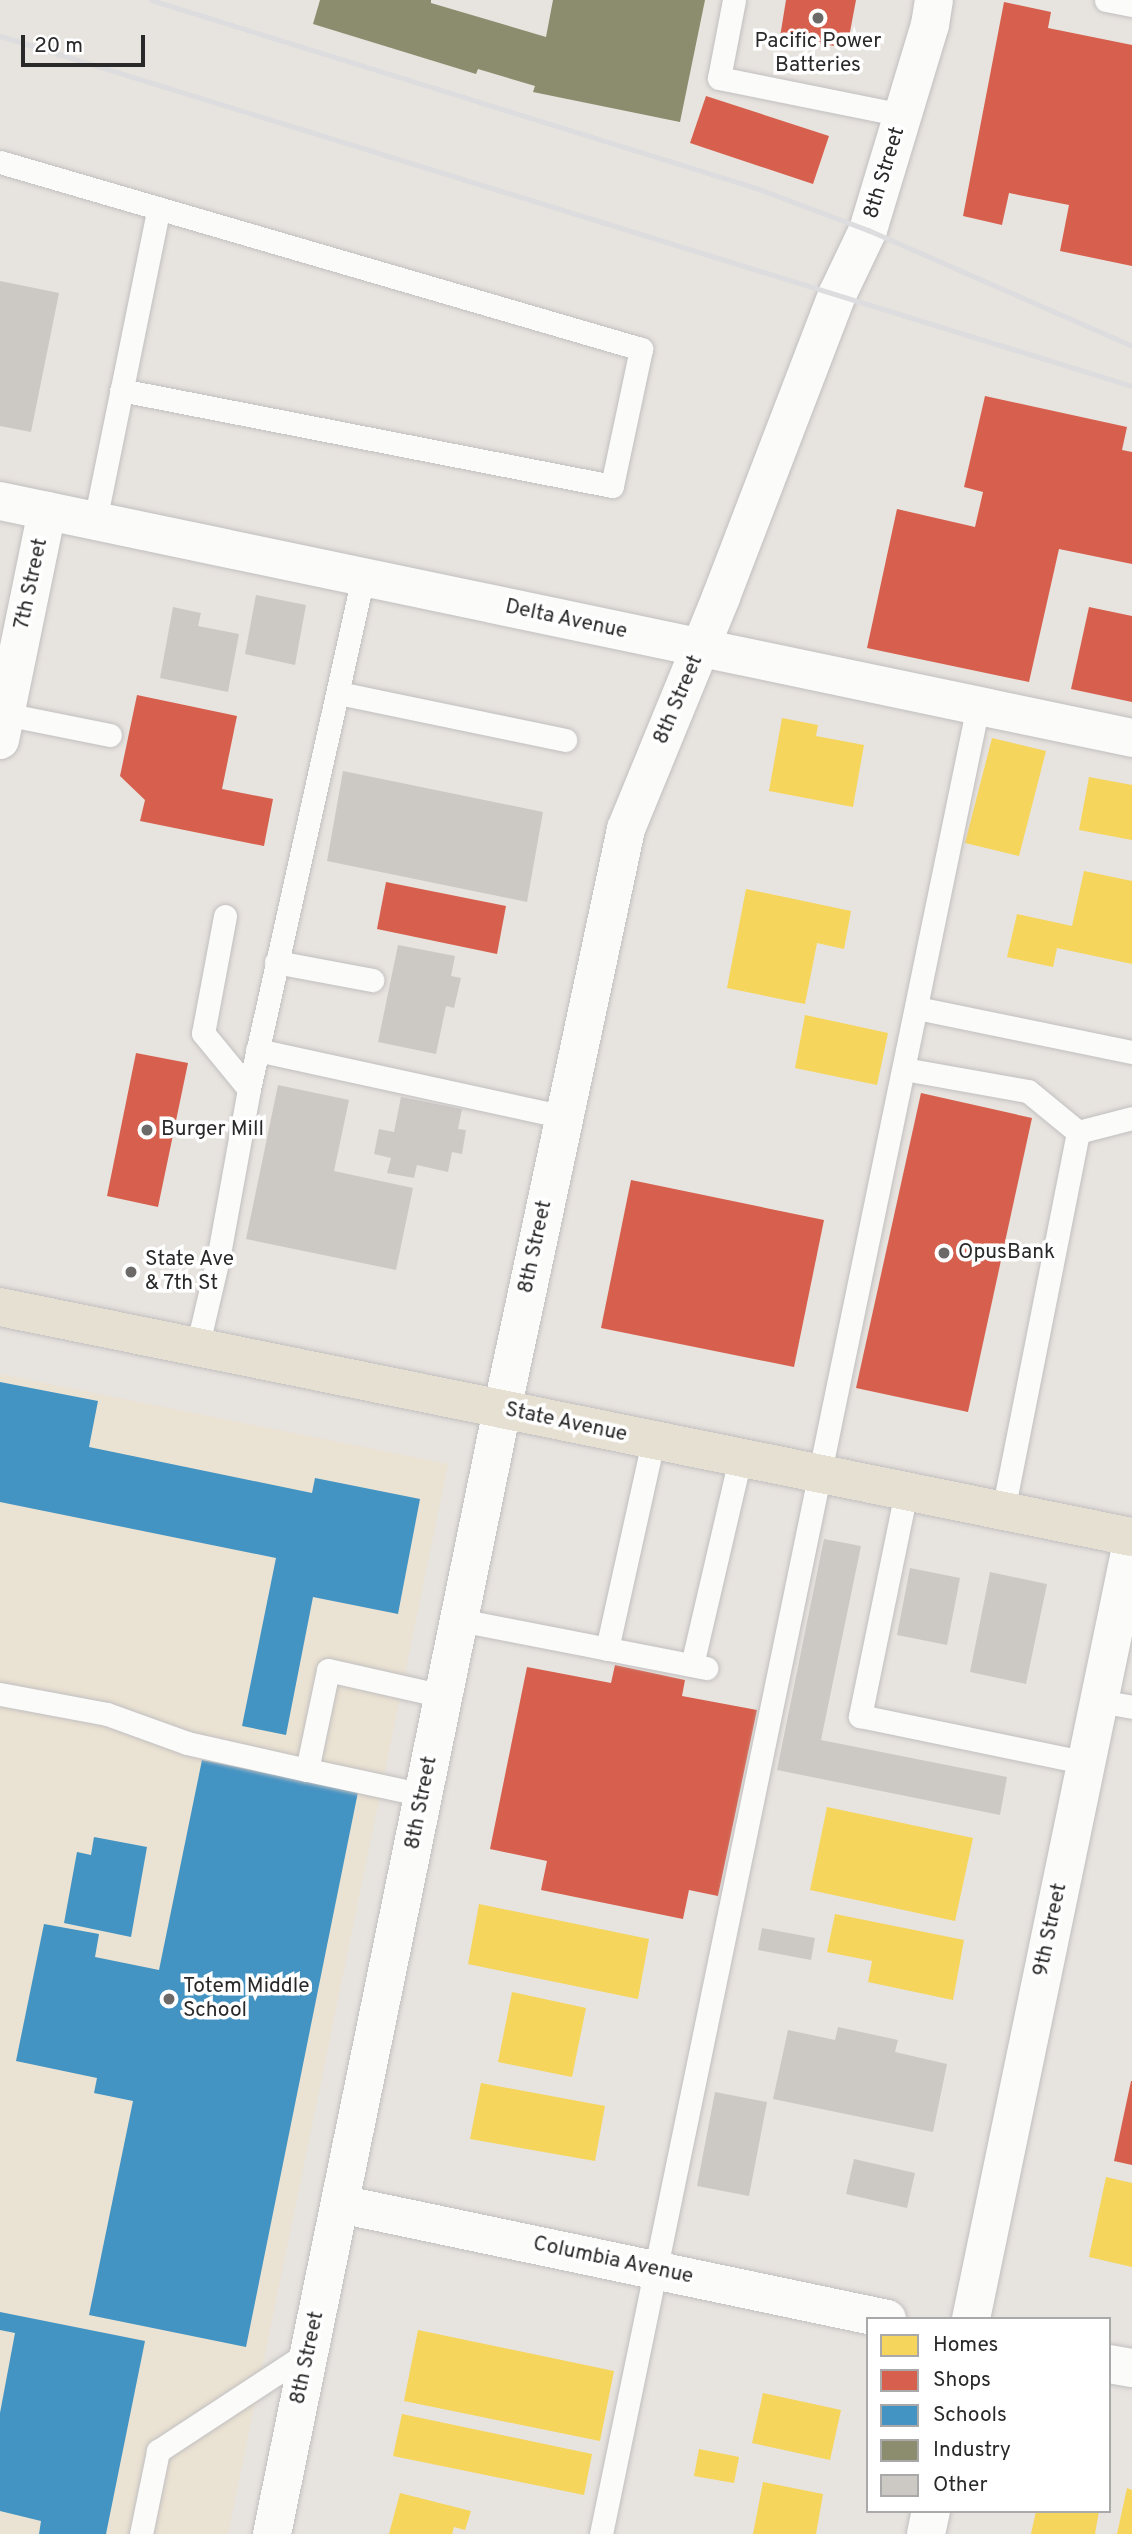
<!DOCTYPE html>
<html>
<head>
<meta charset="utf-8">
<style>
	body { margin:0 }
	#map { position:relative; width:1132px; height:2534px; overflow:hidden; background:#e7e3de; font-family:Overpass,sans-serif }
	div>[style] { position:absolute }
	.education>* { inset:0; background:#eae2d2 }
	.homes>* { inset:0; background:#f6d55c }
	.shops>* { inset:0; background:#d6604d }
	.schools>* { inset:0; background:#4393c3 }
	.industry>* { inset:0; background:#8c8c6e }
	.building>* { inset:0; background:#ccc9c5 }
	.roads { filter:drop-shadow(0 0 2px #c1bfc0) drop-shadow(0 0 2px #c1bfc0) }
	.service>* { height:23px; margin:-11.5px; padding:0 11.5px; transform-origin:11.5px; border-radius:11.5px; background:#fbfbfa }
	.minor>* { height:38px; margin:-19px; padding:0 19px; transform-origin:19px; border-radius:19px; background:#fbfbfa }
	.tertiary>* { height:38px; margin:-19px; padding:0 19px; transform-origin:19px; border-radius:19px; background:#fbfbfa }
	.primary>* { height:38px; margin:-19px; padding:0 19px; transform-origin:19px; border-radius:19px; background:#e6e0d2 }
	.rail>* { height:5px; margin:-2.5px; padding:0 2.5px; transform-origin:2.5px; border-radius:2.5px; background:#dddcde }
	.dots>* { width:19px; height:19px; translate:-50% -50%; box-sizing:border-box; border:4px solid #fff; border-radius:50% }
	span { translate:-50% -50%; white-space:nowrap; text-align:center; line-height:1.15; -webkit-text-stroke:7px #fff; paint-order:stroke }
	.poi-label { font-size:21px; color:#292929 }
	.left { translate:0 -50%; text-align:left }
	.street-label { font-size:21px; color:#292929 }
	.legend { position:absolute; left:866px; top:2317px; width:245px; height:196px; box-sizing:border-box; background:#fff; border:2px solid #a9a9a9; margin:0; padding:9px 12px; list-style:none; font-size:21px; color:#292929 }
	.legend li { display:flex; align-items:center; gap:14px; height:35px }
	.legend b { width:35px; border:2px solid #a9a9a9 }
	.scale { position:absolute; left:21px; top:35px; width:124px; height:32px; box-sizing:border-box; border:4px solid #292929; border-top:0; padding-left:9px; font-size:21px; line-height:24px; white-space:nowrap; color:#292929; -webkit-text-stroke:5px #fff; paint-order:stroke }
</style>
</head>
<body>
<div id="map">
	<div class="education">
		<i style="clip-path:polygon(0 1374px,448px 1464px,228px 2534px,0 2534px)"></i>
	</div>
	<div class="homes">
		<i style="clip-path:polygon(782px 718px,818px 725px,816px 736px,864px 745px,853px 807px,769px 791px)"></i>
		<i style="clip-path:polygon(992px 738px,1046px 751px,1019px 856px,965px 843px)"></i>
		<i style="clip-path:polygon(1089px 777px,1132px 785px,1132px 840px,1079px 830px)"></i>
		<i style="clip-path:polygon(1084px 871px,1132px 881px,1132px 964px,1057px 948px,1053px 967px,1007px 957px,1017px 914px,1072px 926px)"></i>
		<i style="clip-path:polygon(746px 889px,851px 911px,844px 949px,817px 943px,805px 1004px,727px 988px)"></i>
		<i style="clip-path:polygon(805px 1015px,888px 1033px,877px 1085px,795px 1068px)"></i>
		<i style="clip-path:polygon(827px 1807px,973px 1838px,955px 1921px,810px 1890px)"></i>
		<i style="clip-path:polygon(479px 1904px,649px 1939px,638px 1999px,468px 1964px)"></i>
		<i style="clip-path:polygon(835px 1914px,964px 1940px,953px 2000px,868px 1982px,872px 1961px,827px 1952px)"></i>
		<i style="clip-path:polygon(512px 1992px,586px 2008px,572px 2077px,498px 2062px)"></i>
		<i style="clip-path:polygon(481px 2083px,605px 2106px,595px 2161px,470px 2139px)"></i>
		<i style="clip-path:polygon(1106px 2177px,1132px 2183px,1132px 2267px,1089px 2257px)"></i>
		<i style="clip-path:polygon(418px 2330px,614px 2371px,600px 2441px,404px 2401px)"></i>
		<i style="clip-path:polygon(763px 2393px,841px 2410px,830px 2460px,752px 2443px)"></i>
		<i style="clip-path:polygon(402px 2414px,592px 2454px,584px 2495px,393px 2456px)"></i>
		<i style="clip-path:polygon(699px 2449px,739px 2457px,734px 2483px,694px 2476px)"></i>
		<i style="clip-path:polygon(763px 2482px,823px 2494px,816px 2534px,753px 2534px)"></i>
		<i style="clip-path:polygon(1127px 2488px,1132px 2490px,1132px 2534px,1117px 2534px)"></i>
		<i style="clip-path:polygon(400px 2493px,471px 2511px,465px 2530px,454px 2527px,452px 2534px,389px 2534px)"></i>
		<i style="clip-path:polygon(1036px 2511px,1099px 2511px,1095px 2534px,1031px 2534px)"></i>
	</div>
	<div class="shops">
		<i style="clip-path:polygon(786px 0,856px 0,847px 48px,780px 37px)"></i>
		<i style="clip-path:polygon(1004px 2px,1051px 12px,1048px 28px,1132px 45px,1132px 266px,1060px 251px,1069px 205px,1009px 193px,1002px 225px,963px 216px)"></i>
		<i style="clip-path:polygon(706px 96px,829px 136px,813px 184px,690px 143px)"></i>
		<i style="clip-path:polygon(985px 396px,1127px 427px,1122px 450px,1132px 452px,1132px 564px,1059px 549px,1029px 682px,867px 648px,897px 509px,975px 527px,983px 492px,964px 487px)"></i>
		<i style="clip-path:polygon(1089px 607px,1132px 616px,1132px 702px,1071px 689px)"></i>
		<i style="clip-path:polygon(137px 695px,237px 716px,222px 789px,273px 799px,264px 846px,140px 821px,145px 800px,120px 776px)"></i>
		<i style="clip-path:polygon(386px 882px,506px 906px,497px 954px,377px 929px)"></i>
		<i style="clip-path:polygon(136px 1053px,188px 1063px,158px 1207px,107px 1196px)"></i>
		<i style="clip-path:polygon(921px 1093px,1032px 1118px,968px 1412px,856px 1388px)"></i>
		<i style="clip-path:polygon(631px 1180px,824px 1220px,794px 1367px,601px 1328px)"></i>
		<i style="clip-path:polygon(615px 1665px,685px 1680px,682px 1696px,757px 1710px,718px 1896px,689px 1890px,683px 1919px,541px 1890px,547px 1861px,490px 1849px,527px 1667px,611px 1683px)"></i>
		<i style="clip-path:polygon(1131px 2081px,1132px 2081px,1132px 2165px,1114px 2161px)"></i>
	</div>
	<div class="schools">
		<i style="clip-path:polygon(0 1382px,98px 1401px,89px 1447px,312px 1493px,315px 1478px,420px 1499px,398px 1614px,313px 1597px,286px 1735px,242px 1726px,276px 1558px,0 1502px)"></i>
		<i style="clip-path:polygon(202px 1760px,358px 1792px,246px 2347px,89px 2315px,133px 2101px,94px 2093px,97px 2078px,16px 2061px,44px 1924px,99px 1934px,95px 1957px,159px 1970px)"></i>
		<i style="clip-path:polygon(94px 1837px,147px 1847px,131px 1937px,64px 1923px,77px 1852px,91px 1855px)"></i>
		<i style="clip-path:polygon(0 2312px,145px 2341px,106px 2534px,39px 2534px,41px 2521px,0 2511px,0 2413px,15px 2333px,0 2330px)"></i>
	</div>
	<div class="industry">
		<i style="clip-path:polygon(320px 0,431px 0,431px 3px,546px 37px,553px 0,705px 0,680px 122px,533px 92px,535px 86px,478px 69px,476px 74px,313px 24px)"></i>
	</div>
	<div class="building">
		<i style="clip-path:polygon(0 281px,59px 293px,31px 432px,0 426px)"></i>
		<i style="clip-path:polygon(256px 595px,306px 605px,295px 665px,245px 654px)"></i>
		<i style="clip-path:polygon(173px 607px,201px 613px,198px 626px,239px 634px,228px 692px,160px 678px)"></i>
		<i style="clip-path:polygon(343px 771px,543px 812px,527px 902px,327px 861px)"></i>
		<i style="clip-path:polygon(398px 945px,455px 956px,451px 976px,461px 978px,454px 1008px,446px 1006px,436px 1054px,378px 1042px)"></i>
		<i style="clip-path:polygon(278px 1085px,349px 1100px,334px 1171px,413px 1188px,396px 1270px,246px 1239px)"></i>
		<i style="clip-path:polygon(401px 1097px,462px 1109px,458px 1129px,466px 1130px,462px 1154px,452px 1152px,448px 1172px,417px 1165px,414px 1178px,387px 1173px,391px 1158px,374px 1154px,379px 1129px,394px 1132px)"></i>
		<i style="clip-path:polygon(824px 1539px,861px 1546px,821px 1740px,1007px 1777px,1000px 1815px,777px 1770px)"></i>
		<i style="clip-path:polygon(910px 1568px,960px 1578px,947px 1645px,897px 1635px)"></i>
		<i style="clip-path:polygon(990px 1572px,1047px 1584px,1026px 1684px,970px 1672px)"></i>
		<i style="clip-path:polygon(762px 1928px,815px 1938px,811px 1960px,758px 1950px)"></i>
		<i style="clip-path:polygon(838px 2027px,898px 2040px,895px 2052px,947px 2064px,933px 2132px,773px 2099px,788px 2030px,835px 2040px)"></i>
		<i style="clip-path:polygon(715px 2092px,767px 2102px,749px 2196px,697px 2186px)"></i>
		<i style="clip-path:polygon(854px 2159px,915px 2173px,907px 2208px,846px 2194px)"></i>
	</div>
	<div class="roads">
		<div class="service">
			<i style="left:734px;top:0;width:79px;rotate:100.9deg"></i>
			<i style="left:719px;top:78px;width:187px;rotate:11.4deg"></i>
			<i style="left:1106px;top:0;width:26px;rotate:11deg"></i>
			<i style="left:0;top:162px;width:668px;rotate:16.26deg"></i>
			<i style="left:641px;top:349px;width:140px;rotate:102deg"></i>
			<i style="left:612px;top:486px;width:500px;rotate:-168.94deg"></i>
			<i style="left:95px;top:521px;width:317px;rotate:-78.5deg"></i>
			<i style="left:339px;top:693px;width:231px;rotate:11.7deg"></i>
			<i style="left:0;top:713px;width:112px;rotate:11.3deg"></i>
			<i style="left:225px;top:916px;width:119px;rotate:100.6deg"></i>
			<i style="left:203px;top:1033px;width:72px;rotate:50.6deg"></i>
			<i style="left:276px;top:962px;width:98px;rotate:10.6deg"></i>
			<i style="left:917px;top:1008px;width:219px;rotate:11.6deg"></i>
			<i style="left:257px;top:1050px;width:314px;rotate:12.3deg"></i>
			<i style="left:904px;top:1069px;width:126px;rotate:10.1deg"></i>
			<i style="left:1028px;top:1091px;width:65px;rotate:39.4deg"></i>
			<i style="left:197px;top:1348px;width:97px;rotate:-76.8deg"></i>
			<i style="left:219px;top:1254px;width:168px;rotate:-79.7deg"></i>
			<i style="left:249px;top:1089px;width:525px;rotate:-77.45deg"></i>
			<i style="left:906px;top:1492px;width:229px;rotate:101.6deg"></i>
			<i style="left:860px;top:1716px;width:231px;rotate:11.7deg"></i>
			<i style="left:1003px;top:1511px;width:386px;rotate:-78.8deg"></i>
			<i style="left:1078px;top:1132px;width:56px;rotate:-14.5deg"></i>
			<i style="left:459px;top:1620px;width:252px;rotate:11deg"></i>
			<i style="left:607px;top:1649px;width:213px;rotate:-77.5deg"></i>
			<i style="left:692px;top:1665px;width:212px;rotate:-76.9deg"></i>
			<i style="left:0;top:1694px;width:109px;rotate:10.6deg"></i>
			<i style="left:107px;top:1714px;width:85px;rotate:19.9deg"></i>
			<i style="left:187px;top:1743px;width:123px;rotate:12.7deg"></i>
			<i style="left:1099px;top:1701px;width:34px;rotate:10deg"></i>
			<i style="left:424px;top:1795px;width:120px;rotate:-167.9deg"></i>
			<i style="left:307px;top:1770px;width:102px;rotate:-78.1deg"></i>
			<i style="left:328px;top:1670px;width:118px;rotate:12.7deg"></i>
			<i style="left:141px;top:2534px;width:85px;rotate:-78.4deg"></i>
			<i style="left:158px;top:2451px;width:182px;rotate:-33.3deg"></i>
			<i style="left:601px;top:2534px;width:1866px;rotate:-78.35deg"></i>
		</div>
		<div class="minor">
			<i style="left:0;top:501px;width:1157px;rotate:11.82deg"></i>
			<i style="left:0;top:740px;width:234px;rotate:-78.4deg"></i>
			<i style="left:340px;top:2204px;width:559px;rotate:11.87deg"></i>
			<i style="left:971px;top:2319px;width:794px;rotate:-78.29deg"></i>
			<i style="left:1109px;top:2364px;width:23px;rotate:10deg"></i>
			<i style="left:926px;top:2534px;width:24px;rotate:-78deg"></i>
		</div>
		<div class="tertiary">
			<i style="left:272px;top:2534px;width:1147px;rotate:-78.44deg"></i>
			<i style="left:502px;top:1410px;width:594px;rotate:-77.95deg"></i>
			<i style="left:626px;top:829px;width:251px;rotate:-67.7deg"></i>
			<i style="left:721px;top:597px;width:324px;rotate:-69deg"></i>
			<i style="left:837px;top:295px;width:72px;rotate:-64.5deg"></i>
			<i style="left:868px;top:230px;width:214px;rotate:-73.2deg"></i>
			<i style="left:930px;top:25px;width:25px;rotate:-81deg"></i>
		</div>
		<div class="primary">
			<i style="left:0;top:1307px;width:1155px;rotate:11.49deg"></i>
		</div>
	</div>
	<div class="rail">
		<i style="left:151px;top:0;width:634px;rotate:17.26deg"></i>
		<i style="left:756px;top:188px;width:120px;rotate:20.6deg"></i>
		<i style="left:868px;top:230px;width:288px;rotate:23.7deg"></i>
		<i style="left:0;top:36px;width:1185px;rotate:17.18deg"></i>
	</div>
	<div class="dots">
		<i style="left:818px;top:18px;background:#6c6a68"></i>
		<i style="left:147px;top:1130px;background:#6c6a68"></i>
		<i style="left:944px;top:1253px;background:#6c6a68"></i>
		<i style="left:131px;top:1272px;background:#6c6a68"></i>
		<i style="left:169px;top:1999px;background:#6c6a68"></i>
	</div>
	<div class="poi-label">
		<span style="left:818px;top:54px">Pacific Power<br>Batteries</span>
		<span class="left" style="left:161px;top:1130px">Burger Mill</span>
		<span class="left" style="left:958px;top:1253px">OpusBank</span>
		<span class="left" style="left:145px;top:1272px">State Ave<br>&amp; 7th St</span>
		<span class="left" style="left:183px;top:1999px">Totem Middle<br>School</span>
	</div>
	<div class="street-label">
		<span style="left:885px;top:173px;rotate:-73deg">8th Street</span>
		<span style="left:32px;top:584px;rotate:-78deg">7th Street</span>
		<span style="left:566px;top:620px;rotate:12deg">Delta Avenue</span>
		<span style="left:679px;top:700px;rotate:-67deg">8th Street</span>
		<span style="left:536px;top:1247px;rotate:-78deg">8th Street</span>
		<span style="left:566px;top:1423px;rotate:12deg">State Avenue</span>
		<span style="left:422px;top:1803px;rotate:-79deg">8th Street</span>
		<span style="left:1051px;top:1930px;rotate:-78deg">9th Street</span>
		<span style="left:613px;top:2261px;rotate:12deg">Columbia Avenue</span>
		<span style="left:308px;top:2358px;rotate:-78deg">8th Street</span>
	</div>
	<ul class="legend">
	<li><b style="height:19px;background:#f6d55c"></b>Homes</li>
	<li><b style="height:19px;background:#d6604d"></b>Shops</li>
	<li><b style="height:19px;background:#4393c3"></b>Schools</li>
	<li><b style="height:19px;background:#8c8c6e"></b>Industry</li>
	<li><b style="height:19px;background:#ccc9c5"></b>Other</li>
	</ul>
	<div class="scale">20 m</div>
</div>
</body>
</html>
